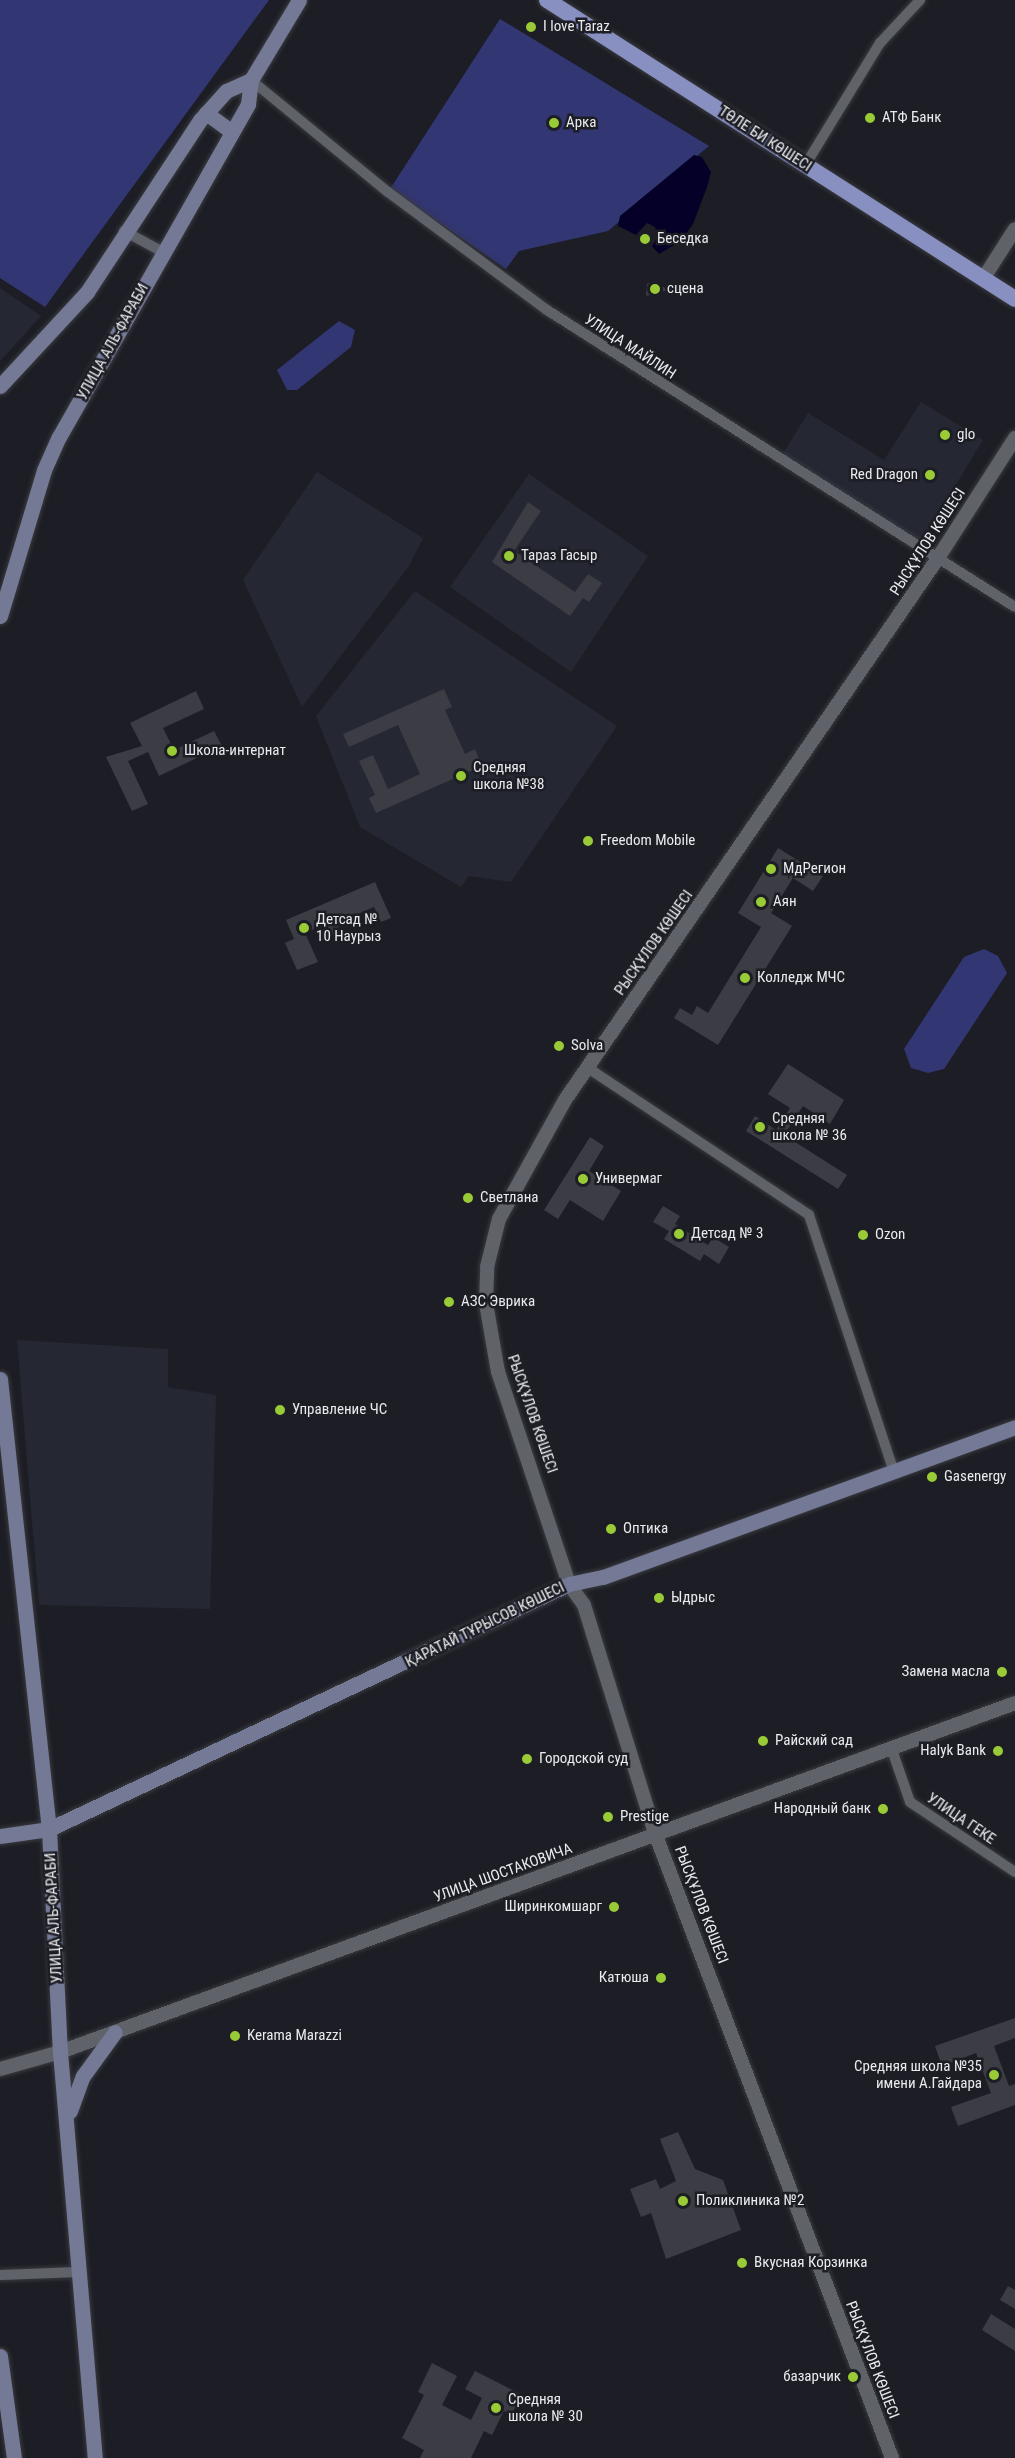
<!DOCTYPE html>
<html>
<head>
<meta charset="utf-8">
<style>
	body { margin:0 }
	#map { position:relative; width:1015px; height:2458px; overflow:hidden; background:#1d1e25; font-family:"Roboto Condensed",sans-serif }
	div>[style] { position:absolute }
	.built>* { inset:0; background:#252733 }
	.green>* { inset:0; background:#323672 }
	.water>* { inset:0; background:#040027 }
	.building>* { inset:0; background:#3b3c44 }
	.roads { filter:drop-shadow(0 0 2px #393a3f) drop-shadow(0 0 2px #393a3f) }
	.minor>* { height:10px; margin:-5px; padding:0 5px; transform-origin:5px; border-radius:5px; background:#60626a }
	.tertiary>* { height:14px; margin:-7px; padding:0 7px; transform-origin:7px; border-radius:7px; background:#60626a }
	.secondary>* { height:15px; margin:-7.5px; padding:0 7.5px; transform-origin:7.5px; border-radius:7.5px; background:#747996 }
	.primary>* { height:16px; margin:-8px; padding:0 8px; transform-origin:8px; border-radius:8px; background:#8890c2 }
	.dots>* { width:16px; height:16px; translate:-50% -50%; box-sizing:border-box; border:3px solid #1d1e25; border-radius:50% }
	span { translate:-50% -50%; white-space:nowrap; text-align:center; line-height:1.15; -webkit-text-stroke:5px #1d1e25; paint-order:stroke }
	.poi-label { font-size:15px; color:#e9eaee }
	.left { translate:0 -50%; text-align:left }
	.right { translate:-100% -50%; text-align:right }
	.street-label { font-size:15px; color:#e9eaee }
</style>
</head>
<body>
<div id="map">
	<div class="built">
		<i style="clip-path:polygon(0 288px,41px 316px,0 361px)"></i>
		<i style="clip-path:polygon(921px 402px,983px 440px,921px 542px,782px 455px,808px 413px,884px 460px)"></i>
		<i style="clip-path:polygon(317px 472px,423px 538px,409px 566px,302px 707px,243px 580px)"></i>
		<i style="clip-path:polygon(529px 474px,648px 556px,571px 672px,450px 587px)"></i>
		<i style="clip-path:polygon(415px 591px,617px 726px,511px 882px,469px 876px,461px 887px,360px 827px,316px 716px)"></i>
		<i style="clip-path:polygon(17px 1340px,168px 1349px,168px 1387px,216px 1395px,210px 1609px,39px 1605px)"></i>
	</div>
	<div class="green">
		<i style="clip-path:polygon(0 0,269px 0,45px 307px,0 278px)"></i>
		<i style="clip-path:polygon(500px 19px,709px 146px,608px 231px,519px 251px,506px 269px,390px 189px)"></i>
		<i style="clip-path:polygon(339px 321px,355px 330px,351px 347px,297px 390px,287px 390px,277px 370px)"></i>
		<i style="clip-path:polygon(984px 949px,998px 956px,1007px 973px,944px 1069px,928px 1073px,911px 1068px,904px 1049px,964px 957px)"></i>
	</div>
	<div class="water">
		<i style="clip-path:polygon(694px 155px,702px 157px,711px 172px,707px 187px,693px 224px,681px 241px,659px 254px,652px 246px,658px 237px,655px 227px,647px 223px,636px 235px,618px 226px,620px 216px)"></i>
	</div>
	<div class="building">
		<i style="clip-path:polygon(654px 281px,668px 290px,646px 296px,647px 284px)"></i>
		<i style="clip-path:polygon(528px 502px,541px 511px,514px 551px,575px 592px,588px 574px,602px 583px,589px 602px,583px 598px,570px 616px,492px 562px)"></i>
		<i style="clip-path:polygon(444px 689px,452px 707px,445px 710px,465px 754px,475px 749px,482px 766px,376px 813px,369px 798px,375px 795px,359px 761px,373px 755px,388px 789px,420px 774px,398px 725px,349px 747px,343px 734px)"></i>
		<i style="clip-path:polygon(196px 691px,204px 709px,163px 728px,174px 750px,214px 731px,222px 746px,159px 776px,148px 752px,128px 761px,148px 804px,132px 811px,106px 757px,142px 746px,130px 723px)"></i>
		<i style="clip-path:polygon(778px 848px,823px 876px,813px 891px,793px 878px,771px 913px,792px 926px,718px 1045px,674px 1018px,680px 1008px,692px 1015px,697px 1006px,708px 1013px,761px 927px,738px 913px)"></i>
		<i style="clip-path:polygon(375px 882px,391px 918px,381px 922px,374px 907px,337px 923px,341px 931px,331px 936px,326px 924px,305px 933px,318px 962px,297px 970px,285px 943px,294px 939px,286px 920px)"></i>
		<i style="clip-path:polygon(788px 1064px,844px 1100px,830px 1124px,803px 1106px,784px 1135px,847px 1175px,838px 1189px,746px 1131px,755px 1116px,776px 1130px,790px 1108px,768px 1094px)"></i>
		<i style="clip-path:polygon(590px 1137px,604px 1146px,589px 1171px,621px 1191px,603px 1221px,570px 1200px,558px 1219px,544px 1210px)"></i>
		<i style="clip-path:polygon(663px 1206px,680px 1216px,675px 1224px,708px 1245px,713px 1237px,729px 1247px,719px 1264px,704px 1254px,700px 1261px,664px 1239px,669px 1231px,653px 1222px)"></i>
		<i style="clip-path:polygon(1015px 2018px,1015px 2038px,994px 2046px,1009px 2086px,1015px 2084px,1015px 2105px,958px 2126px,951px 2107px,991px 2093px,976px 2053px,942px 2066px,935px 2046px)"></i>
		<i style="clip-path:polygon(678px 2132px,695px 2169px,723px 2180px,741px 2230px,666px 2259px,651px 2213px,641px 2217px,630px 2189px,656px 2179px,660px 2189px,676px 2181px,660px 2139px)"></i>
		<i style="clip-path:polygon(1008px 2286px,1015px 2290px,1015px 2309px,1000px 2300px)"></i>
		<i style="clip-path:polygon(991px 2314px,1015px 2329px,1015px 2351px,982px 2330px)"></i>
		<i style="clip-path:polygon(432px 2363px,457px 2376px,442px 2405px,471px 2420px,482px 2398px,465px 2389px,475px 2371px,522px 2395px,511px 2415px,504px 2411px,492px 2435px,484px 2431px,471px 2458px,420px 2458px,424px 2450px,402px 2438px,424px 2395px,418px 2392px)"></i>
	</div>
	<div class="roads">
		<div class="minor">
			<i style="left:251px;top:80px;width:177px;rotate:39.3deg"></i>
			<i style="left:388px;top:192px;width:198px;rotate:36.6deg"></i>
			<i style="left:547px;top:310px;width:554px;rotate:32.4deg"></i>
			<i style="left:806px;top:164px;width:142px;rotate:-58.6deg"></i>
			<i style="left:880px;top:43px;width:59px;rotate:-47.1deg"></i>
			<i style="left:124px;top:231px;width:44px;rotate:28.3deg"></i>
			<i style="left:588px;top:1068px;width:265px;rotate:33.6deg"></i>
			<i style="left:809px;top:1215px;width:268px;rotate:71.7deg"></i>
			<i style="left:891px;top:1747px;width:58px;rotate:70.9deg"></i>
			<i style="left:910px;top:1802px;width:126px;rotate:33.7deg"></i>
			<i style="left:0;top:2275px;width:79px;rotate:-2.2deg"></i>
		</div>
		<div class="tertiary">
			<i style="left:983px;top:279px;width:59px;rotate:-57.4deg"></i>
			<i style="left:0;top:2069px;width:62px;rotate:-15.8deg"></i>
			<i style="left:60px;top:2052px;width:1017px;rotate:-20.07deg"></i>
			<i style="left:892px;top:2458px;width:668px;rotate:-110.77deg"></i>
			<i style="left:655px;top:1833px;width:239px;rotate:-107.3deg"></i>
			<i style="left:584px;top:1605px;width:26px;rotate:-126deg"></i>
			<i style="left:569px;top:1584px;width:224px;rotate:-108.5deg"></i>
			<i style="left:498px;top:1372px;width:70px;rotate:-99.9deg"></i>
			<i style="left:486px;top:1303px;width:36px;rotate:-88deg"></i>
			<i style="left:487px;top:1267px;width:49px;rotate:-76deg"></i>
			<i style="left:499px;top:1219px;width:136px;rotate:-61deg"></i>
			<i style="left:565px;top:1100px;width:658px;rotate:-55.46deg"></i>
			<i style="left:938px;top:558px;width:143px;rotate:-57.3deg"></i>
		</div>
		<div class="secondary">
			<i style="left:206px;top:113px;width:31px;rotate:36deg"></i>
			<i style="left:0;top:386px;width:128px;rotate:-47.2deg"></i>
			<i style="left:87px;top:292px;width:206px;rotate:-56.7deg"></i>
			<i style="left:200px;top:120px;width:39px;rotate:-48deg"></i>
			<i style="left:226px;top:91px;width:27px;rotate:-24deg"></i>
			<i style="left:0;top:616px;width:152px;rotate:-73.2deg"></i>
			<i style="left:44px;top:470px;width:36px;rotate:-66deg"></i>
			<i style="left:59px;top:437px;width:383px;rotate:-60.4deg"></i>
			<i style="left:248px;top:104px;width:24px;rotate:-83deg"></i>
			<i style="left:251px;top:80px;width:93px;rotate:-59deg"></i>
			<i style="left:0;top:1379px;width:453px;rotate:83.8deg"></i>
			<i style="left:49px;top:1829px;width:223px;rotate:87.2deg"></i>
			<i style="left:60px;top:2052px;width:408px;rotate:85.1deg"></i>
			<i style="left:0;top:1836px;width:49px;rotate:-8.1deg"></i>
			<i style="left:49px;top:1829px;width:575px;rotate:-25.23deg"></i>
			<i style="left:569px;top:1584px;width:35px;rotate:-12deg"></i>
			<i style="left:603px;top:1577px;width:438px;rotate:-20deg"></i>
			<i style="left:70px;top:2111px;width:37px;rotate:-70deg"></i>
			<i style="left:83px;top:2076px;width:54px;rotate:-54deg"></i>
			<i style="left:0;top:2356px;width:103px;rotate:82.2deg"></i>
		</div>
		<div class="primary">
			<i style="left:547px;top:0;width:555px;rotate:32.57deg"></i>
		</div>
	</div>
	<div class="dots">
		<i style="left:531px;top:27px;background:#99cb36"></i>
		<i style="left:870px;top:118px;background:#99cb36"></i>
		<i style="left:554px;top:123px;background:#99cb36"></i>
		<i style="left:645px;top:239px;background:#99cb36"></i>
		<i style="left:655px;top:289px;background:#99cb36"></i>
		<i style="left:945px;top:435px;background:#99cb36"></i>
		<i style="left:930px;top:475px;background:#99cb36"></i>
		<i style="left:509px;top:556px;background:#99cb36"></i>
		<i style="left:172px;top:751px;background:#99cb36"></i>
		<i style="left:461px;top:776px;background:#99cb36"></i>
		<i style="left:588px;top:841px;background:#99cb36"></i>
		<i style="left:771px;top:869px;background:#99cb36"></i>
		<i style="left:761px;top:902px;background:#99cb36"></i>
		<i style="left:304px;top:928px;background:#99cb36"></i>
		<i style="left:745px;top:978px;background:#99cb36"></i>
		<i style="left:559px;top:1046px;background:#99cb36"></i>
		<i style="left:760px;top:1127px;background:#99cb36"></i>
		<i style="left:583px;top:1179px;background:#99cb36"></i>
		<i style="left:468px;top:1198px;background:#99cb36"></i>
		<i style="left:679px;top:1234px;background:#99cb36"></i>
		<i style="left:863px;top:1235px;background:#99cb36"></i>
		<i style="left:449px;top:1302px;background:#99cb36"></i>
		<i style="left:280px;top:1410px;background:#99cb36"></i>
		<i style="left:932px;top:1477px;background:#99cb36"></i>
		<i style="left:611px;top:1529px;background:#99cb36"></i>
		<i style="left:659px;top:1598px;background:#99cb36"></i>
		<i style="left:1002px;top:1672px;background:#99cb36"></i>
		<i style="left:763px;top:1741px;background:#99cb36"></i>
		<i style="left:998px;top:1751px;background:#99cb36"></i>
		<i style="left:527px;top:1759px;background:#99cb36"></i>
		<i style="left:883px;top:1809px;background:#99cb36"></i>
		<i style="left:608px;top:1817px;background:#99cb36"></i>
		<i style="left:614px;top:1907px;background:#99cb36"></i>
		<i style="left:661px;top:1978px;background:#99cb36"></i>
		<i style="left:235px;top:2036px;background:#99cb36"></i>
		<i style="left:994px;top:2075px;background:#99cb36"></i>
		<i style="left:683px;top:2201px;background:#99cb36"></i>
		<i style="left:742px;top:2263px;background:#99cb36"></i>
		<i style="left:853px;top:2377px;background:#99cb36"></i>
		<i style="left:496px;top:2408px;background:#99cb36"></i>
	</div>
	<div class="poi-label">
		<span class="left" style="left:543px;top:27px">I love Taraz</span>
		<span class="left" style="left:882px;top:118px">АТФ Банк</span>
		<span class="left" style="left:566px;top:123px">Арка</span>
		<span class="left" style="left:657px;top:239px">Беседка</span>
		<span class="left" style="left:667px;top:289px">сцена</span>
		<span class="left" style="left:957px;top:435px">glo</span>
		<span class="right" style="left:918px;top:475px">Red Dragon</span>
		<span class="left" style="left:521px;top:556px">Тараз Гасыр</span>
		<span class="left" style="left:184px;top:751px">Школа-интернат</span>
		<span class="left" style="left:473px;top:776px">Средняя<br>школа №38</span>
		<span class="left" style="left:600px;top:841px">Freedom Mobile</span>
		<span class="left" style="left:783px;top:869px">МдРегион</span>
		<span class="left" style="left:773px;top:902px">Аян</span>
		<span class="left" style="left:316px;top:928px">Детсад №<br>10 Наурыз</span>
		<span class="left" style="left:757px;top:978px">Колледж МЧС</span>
		<span class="left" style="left:571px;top:1046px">Solva</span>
		<span class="left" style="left:772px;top:1127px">Средняя<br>школа № 36</span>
		<span class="left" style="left:595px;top:1179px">Универмаг</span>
		<span class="left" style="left:480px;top:1198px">Светлана</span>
		<span class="left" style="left:691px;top:1234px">Детсад № 3</span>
		<span class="left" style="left:875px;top:1235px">Ozon</span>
		<span class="left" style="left:461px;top:1302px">АЗС Эврика</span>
		<span class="left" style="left:292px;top:1410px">Управление ЧС</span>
		<span class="left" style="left:944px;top:1477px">Gasenergy</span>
		<span class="left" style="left:623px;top:1529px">Оптика</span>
		<span class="left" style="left:671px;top:1598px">Ыдрыс</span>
		<span class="right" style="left:990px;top:1672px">Замена масла</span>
		<span class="left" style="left:775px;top:1741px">Райский сад</span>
		<span class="right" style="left:986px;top:1751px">Halyk Bank</span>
		<span class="left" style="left:539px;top:1759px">Городской суд</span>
		<span class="right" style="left:871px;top:1809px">Народный банк</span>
		<span class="left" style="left:620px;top:1817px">Prestige</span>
		<span class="right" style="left:602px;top:1907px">Ширинкомшарг</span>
		<span class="right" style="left:649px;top:1978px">Катюша</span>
		<span class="left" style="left:247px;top:2036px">Kerama Marazzi</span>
		<span class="right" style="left:982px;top:2075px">Средняя школа №35<br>имени А.Гайдара</span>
		<span class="left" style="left:696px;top:2201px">Поликлиника №2</span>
		<span class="left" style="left:754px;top:2263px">Вкусная Корзинка</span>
		<span class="right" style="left:841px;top:2377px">базарчик</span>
		<span class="left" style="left:508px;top:2408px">Средняя<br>школа № 30</span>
	</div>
	<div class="street-label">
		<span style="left:765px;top:139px;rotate:33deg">ТӨЛЕ БИ КӨШЕСІ</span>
		<span style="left:113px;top:342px;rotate:-61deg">УЛИЦА АЛЬ-ФАРАБИ</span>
		<span style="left:630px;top:347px;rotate:33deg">УЛИЦА МАЙЛИН</span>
		<span style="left:928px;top:542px;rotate:-57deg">РЫСҚҰЛОВ КӨШЕСІ</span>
		<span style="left:654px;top:943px;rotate:-55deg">РЫСҚҰЛОВ КӨШЕСІ</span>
		<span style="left:532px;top:1414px;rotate:71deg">РЫСҚҰЛОВ КӨШЕСІ</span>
		<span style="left:485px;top:1625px;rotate:-26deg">ҚАРАТАЙ ТҰРЫСОВ КӨШЕСІ</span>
		<span style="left:961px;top:1819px;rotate:34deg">УЛИЦА ГЕКЕ</span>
		<span style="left:503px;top:1873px;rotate:-20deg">УЛИЦА ШОСТАКОВИЧА</span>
		<span style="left:701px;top:1905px;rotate:69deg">РЫСҚҰЛОВ КӨШЕСІ</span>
		<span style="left:54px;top:1918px;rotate:-93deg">УЛИЦА АЛЬ-ФАРАБИ</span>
		<span style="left:872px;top:2360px;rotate:69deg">РЫСҚҰЛОВ КӨШЕСІ</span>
	</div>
</div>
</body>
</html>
